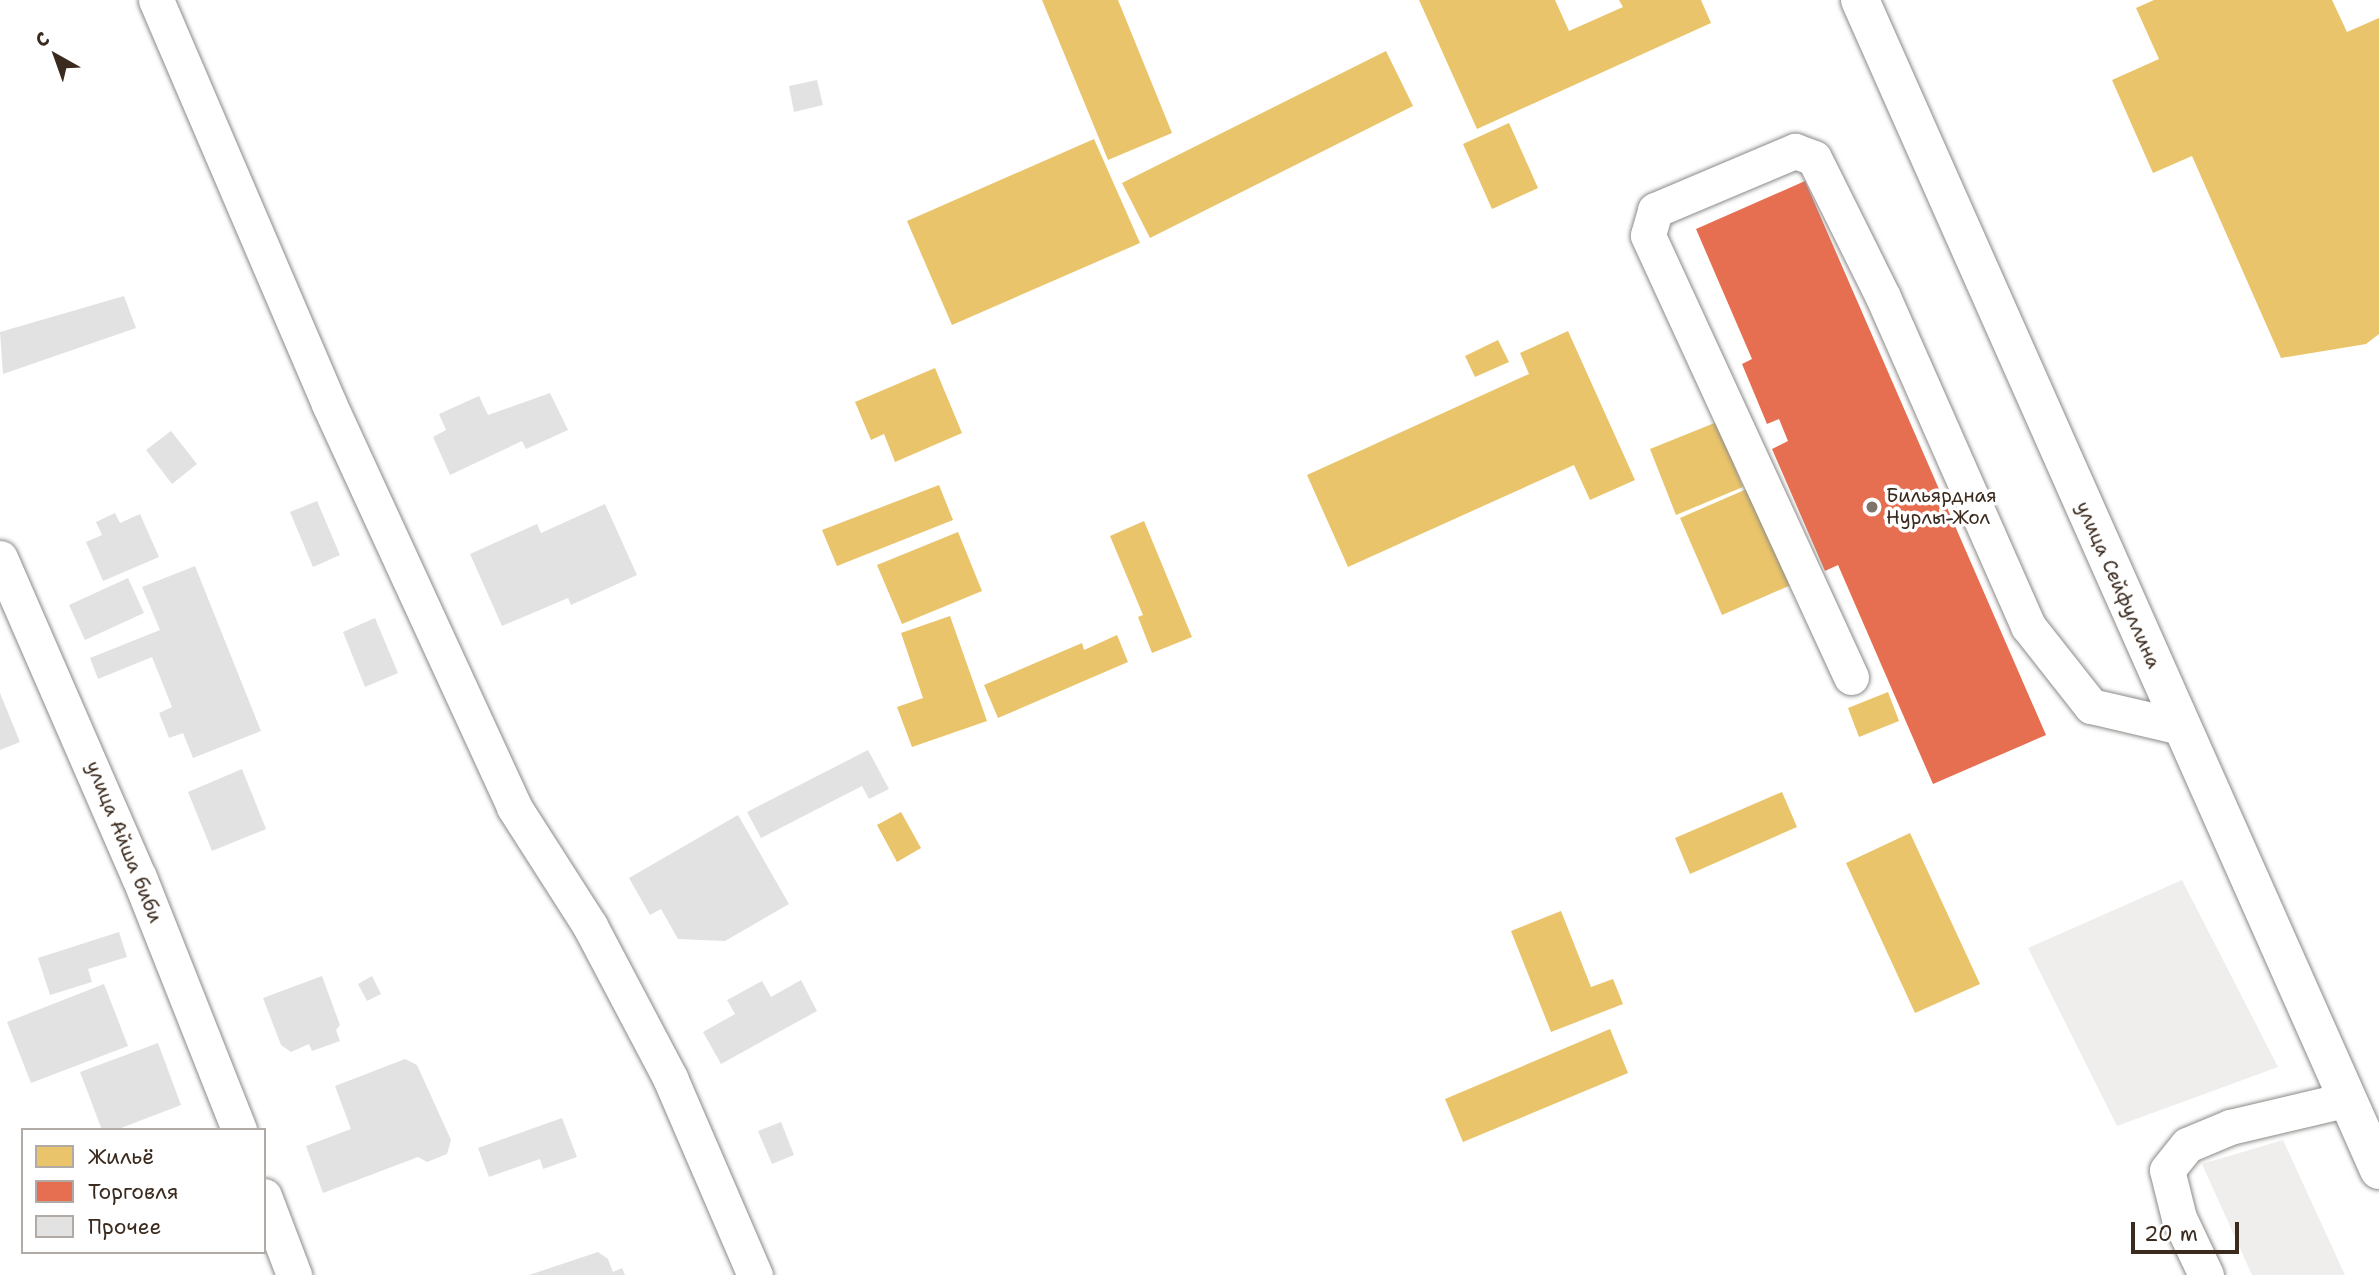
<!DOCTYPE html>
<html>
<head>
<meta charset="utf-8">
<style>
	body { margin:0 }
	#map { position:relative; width:2379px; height:1275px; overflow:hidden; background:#fff; font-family:"Shantell Sans",sans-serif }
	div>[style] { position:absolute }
	.green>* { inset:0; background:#efeeed }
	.homes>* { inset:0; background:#e9c46a }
	.shops>* { inset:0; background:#e76f51 }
	.building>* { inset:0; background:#e3e2e2 }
	.roads { filter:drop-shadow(0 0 2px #8e8b88) drop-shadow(0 0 2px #8e8b88) }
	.minor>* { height:35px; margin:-17.5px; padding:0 17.5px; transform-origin:17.5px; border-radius:17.5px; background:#fff }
	.major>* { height:38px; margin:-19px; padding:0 19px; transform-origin:19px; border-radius:19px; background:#fff }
	.dots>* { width:19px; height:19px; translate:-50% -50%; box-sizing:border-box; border:4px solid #fff; border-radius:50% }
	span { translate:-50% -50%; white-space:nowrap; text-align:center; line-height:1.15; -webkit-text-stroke:7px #fff; paint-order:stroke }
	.poi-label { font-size:19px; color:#3b2a1e }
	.left { translate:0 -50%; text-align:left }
	.street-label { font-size:19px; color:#3b2a1e }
	.legend { position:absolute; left:21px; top:1128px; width:245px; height:126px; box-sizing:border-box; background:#fff; border:2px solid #b1aaa5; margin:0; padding:9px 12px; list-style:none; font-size:21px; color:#3b2a1e }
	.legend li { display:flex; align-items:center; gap:14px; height:35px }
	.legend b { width:35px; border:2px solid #b1aaa5 }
	.north { position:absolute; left:21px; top:21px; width:70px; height:70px; -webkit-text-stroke:5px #fff; paint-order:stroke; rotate:320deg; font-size:19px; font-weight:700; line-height:28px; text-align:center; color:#3b2a1e }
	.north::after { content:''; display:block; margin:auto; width:24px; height:32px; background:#3b2a1e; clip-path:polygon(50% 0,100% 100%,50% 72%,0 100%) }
	.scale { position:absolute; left:2131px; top:1222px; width:108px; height:32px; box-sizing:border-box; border:4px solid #3b2a1e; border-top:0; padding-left:9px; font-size:21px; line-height:24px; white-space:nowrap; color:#3b2a1e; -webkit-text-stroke:5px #fff; paint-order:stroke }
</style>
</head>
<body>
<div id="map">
	<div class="green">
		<i style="clip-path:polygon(2182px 880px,2278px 1067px,2117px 1126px,2028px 948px)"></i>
		<i style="clip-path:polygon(2283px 1140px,2345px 1275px,2252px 1275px,2202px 1164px)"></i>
	</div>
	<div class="homes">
		<i style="clip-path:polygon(1042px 0,1118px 0,1172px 133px,1108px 160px)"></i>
		<i style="clip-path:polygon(1419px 0,1555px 0,1569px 31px,1623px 7px,1619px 0,1701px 0,1711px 23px,1477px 129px)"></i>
		<i style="clip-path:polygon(2154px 0,2332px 0,2347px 32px,2379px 18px,2379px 334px,2366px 344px,2281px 358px,2192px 156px,2153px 173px,2112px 80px,2159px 59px,2136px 8px)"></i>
		<i style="clip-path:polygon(1386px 51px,1413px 106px,1150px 238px,1122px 183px)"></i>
		<i style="clip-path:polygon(1509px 123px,1538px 188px,1492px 209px,1463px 144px)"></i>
		<i style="clip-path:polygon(1094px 139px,1140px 243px,952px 325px,907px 221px)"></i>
		<i style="clip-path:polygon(1568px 331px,1635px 480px,1590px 500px,1574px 465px,1348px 567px,1307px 475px,1529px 374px,1520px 353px)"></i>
		<i style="clip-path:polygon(1498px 340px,1509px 362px,1475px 377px,1465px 356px)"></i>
		<i style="clip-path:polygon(935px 368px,962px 433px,895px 462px,884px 434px,871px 440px,855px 402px)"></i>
		<i style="clip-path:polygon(1717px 422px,1743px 487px,1676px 515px,1650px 449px)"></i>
		<i style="clip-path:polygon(939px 485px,953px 520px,837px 566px,822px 530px)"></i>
		<i style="clip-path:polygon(1749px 488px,1791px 585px,1722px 615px,1680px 518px)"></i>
		<i style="clip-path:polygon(1144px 521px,1192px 637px,1152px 653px,1138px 617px,1143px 615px,1110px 536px)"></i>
		<i style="clip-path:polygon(958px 532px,982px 591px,902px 624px,877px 565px)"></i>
		<i style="clip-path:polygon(950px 616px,987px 721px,912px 747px,897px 707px,923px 698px,901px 633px)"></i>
		<i style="clip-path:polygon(1117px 635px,1128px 662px,998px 718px,984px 685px,1082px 643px,1084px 650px)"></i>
		<i style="clip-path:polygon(1888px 692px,1899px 721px,1859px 737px,1848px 708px)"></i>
		<i style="clip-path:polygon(1782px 792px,1797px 827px,1690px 874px,1675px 838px)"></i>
		<i style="clip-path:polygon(901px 812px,921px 848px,897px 862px,877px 825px)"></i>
		<i style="clip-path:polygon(1910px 833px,1980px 984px,1915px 1013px,1846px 863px)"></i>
		<i style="clip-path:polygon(1561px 911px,1591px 987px,1613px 979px,1623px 1004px,1551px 1032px,1511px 931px)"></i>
		<i style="clip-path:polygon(1610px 1029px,1628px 1073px,1463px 1142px,1445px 1099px)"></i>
	</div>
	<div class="shops">
		<i style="clip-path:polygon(1805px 181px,2046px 735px,1933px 784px,1838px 565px,1825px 571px,1772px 449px,1788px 441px,1779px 419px,1767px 424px,1742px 364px,1752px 359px,1696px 229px)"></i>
	</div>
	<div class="building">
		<i style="clip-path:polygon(817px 80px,823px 105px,794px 112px,789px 86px)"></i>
		<i style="clip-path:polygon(124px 296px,136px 328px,3px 374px,0 332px)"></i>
		<i style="clip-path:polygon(550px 393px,568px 430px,526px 449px,522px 441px,450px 475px,433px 437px,446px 430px,439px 414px,479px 396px,488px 415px)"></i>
		<i style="clip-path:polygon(171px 431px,197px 464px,172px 484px,146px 450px)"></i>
		<i style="clip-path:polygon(317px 501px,340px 555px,313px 567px,290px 512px)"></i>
		<i style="clip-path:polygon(605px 504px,637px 575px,571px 605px,568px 598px,502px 626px,470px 554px,537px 524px,541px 533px)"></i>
		<i style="clip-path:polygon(115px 513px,120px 523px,140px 514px,159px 557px,103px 581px,86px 542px,102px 535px,96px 522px)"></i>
		<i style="clip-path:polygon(195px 566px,261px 731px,193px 758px,183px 733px,169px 738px,159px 713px,172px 707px,152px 657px,98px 679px,90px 658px,160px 630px,142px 587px)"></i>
		<i style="clip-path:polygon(128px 578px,144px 613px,85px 640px,69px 605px)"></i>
		<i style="clip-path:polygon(375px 618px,398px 673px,365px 687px,343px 632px)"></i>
		<i style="clip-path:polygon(0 693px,20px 742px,0 750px)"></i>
		<i style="clip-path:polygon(868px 750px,889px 789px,869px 799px,862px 786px,761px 838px,747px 812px)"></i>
		<i style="clip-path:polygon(242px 769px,266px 829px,212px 851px,188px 792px)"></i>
		<i style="clip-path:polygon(738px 815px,789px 904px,725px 941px,678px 939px,661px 909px,650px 915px,629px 878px)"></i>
		<i style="clip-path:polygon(119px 932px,127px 957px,88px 969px,92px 982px,50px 995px,38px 958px)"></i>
		<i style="clip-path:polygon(322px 976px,340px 1025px,336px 1030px,340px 1041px,312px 1051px,309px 1044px,291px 1052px,281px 1045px,263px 998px)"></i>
		<i style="clip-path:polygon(372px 976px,381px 994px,367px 1001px,358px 984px)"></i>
		<i style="clip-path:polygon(801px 980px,817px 1011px,721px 1064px,703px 1032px,735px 1014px,727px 1000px,762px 981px,771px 997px)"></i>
		<i style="clip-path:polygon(104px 984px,128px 1046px,31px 1083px,7px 1022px)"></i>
		<i style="clip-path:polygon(158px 1043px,181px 1105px,116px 1130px,102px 1130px,80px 1072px)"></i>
		<i style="clip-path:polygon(405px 1059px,417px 1065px,451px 1140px,447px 1154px,427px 1162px,418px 1157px,323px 1193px,306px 1146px,351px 1129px,335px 1086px)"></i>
		<i style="clip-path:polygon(562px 1118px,577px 1157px,543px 1169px,540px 1159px,489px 1177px,478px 1148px)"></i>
		<i style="clip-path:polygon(781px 1122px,794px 1155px,772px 1164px,758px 1131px)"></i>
		<i style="clip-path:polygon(598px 1252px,608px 1259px,613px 1272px,622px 1268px,625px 1275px,529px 1275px)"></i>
	</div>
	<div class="roads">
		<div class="minor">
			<i style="left:156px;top:0;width:439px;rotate:66.8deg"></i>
			<i style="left:329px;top:404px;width:443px;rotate:65.3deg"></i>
			<i style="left:514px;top:807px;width:141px;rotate:57.4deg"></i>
			<i style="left:590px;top:926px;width:172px;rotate:62.2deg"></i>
			<i style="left:670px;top:1078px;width:215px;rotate:66.7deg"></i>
			<i style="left:0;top:558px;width:348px;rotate:66.5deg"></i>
			<i style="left:139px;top:877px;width:272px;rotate:68.4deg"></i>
			<i style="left:1851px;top:677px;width:486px;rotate:-114.7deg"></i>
			<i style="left:1648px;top:235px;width:26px;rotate:-74deg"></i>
			<i style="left:1655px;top:210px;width:152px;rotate:-22.9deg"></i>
			<i style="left:1795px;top:151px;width:20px;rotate:20deg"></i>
			<i style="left:1814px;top:158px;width:155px;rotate:63.6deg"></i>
			<i style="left:1883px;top:297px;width:360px;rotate:66.2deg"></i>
			<i style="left:2028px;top:626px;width:102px;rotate:51.8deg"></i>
			<i style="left:2091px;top:706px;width:92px;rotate:13.1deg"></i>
			<i style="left:264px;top:1196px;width:85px;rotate:69.2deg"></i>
			<i style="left:2206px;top:1275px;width:63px;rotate:-115.3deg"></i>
			<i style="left:2179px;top:1218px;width:49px;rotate:-104deg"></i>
			<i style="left:2167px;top:1170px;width:32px;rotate:-51deg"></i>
			<i style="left:2187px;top:1145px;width:47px;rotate:-22.7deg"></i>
			<i style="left:2230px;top:1127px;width:121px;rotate:-13.3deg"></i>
		</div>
		<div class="major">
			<i style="left:1860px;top:0;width:1280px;rotate:66.08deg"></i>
		</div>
	</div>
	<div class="dots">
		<i style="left:1872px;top:507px;background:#80756d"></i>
	</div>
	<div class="poi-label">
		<span class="left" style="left:1886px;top:507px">Бильярдная<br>Нурлы-Жол</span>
	</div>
	<div class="street-label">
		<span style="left:2118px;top:585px;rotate:66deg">улица Сейфуллина</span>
		<span style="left:124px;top:842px;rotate:68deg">улица Айша биби</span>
	</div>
	<ul class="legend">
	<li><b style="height:19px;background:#e9c46a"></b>Жильё</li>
	<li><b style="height:19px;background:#e76f51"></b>Торговля</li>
	<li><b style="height:19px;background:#e3e2e2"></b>Прочее</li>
	</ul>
	<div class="north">С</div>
	<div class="scale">20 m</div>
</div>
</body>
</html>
